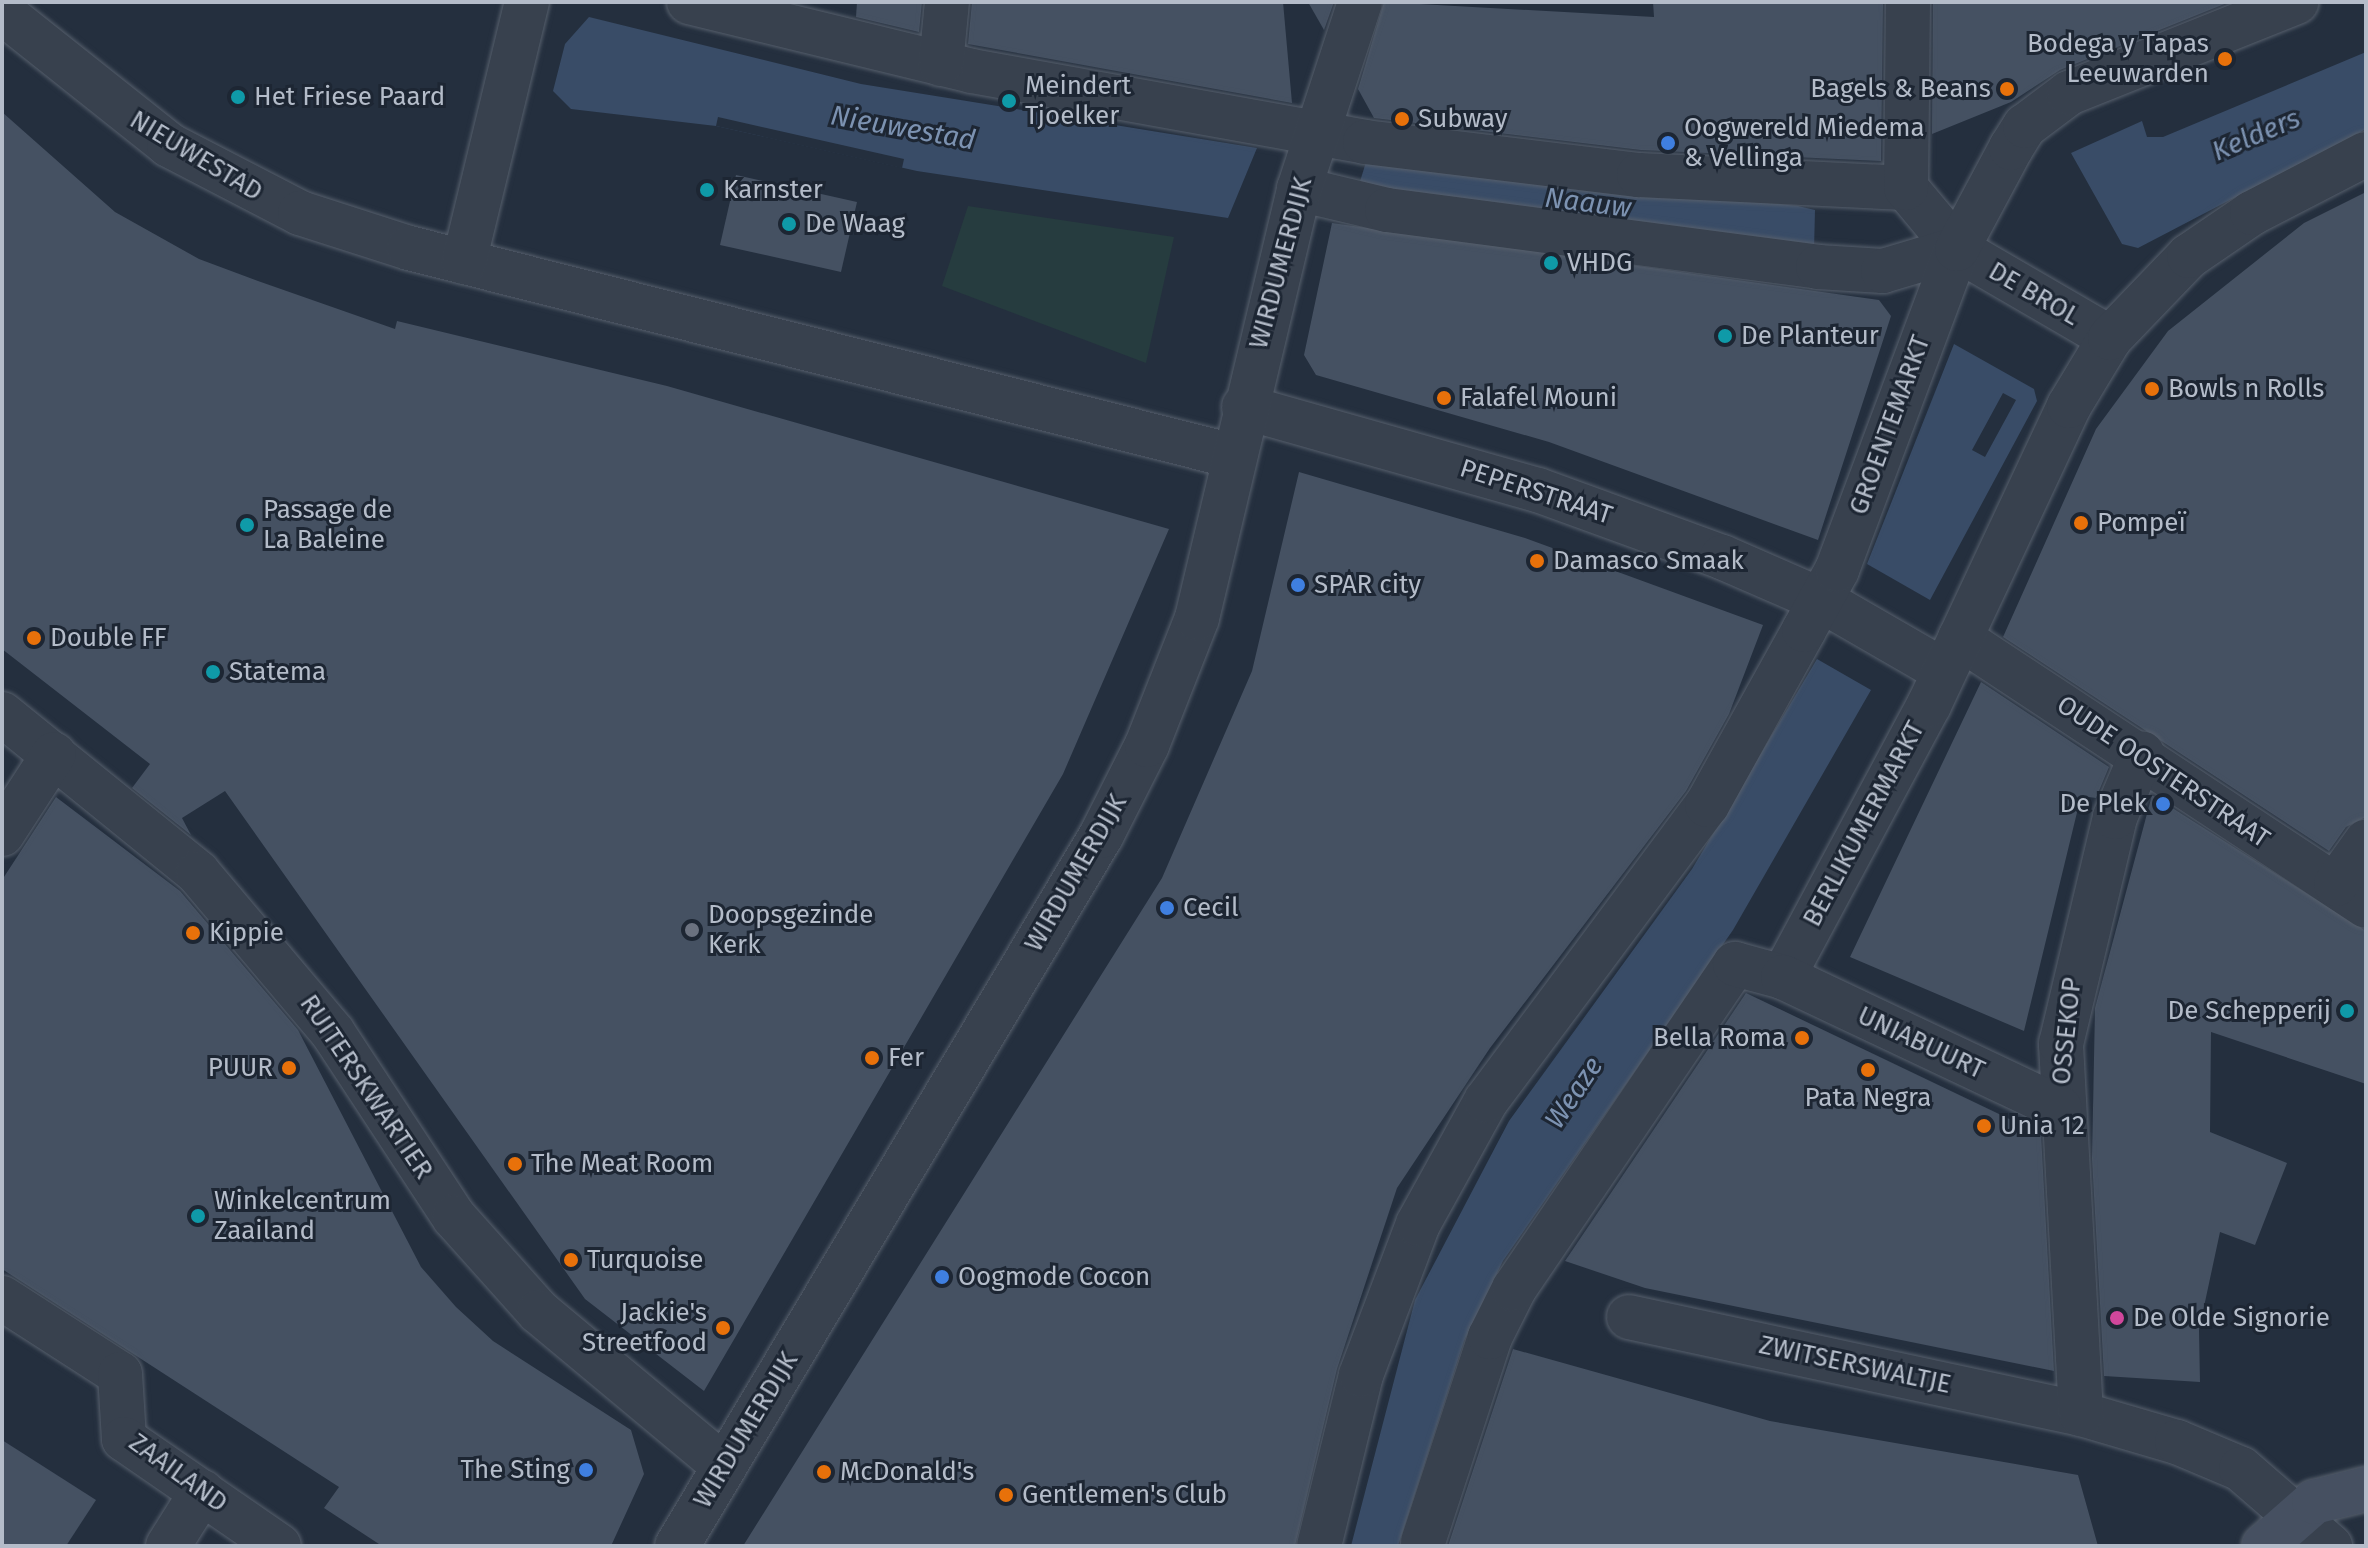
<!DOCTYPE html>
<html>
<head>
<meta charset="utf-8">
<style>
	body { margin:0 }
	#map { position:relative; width:2368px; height:1548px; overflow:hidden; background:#242f3e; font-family:"Fira Sans",sans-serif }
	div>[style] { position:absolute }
	.green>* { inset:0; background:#263c3f }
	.water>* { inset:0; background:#394c67 }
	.pier>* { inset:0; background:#242f3e }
	.building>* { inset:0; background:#455162 }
	.roads { filter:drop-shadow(0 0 2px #565f6c) drop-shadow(0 0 2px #565f6c) }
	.street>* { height:44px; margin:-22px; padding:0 22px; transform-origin:22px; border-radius:22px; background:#38414e }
	.secondary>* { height:44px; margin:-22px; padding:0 22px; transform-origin:22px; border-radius:22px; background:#465061 }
	.dots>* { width:22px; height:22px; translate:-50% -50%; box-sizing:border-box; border:4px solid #1d2633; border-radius:50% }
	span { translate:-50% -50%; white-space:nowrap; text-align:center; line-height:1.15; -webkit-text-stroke:6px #1d2633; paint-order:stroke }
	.poi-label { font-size:26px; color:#b4bcc9 }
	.right { translate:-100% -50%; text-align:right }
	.left { translate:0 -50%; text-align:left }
	.street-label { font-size:26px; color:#b4bcc9 }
	.water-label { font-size:28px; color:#7c92b1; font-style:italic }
	.frame { position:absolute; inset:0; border:4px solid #b4bcc9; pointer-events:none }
</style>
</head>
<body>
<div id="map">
	<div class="green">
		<i style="clip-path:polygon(968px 206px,1174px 237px,1146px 363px,942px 286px)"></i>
	</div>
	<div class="water">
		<i style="clip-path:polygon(589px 17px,861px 84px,1257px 148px,1228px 218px,917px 171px,716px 126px,571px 109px,553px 91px,565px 44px)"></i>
		<i style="clip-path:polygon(2366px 52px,2366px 129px,2138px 248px,2122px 244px,2071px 153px,2142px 121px,2147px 137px,2163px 137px)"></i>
		<i style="clip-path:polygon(1366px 162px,1798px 206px,1815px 210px,1814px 250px,1358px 188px)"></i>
		<i style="clip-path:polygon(evenodd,1954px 344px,2034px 389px,2037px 401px,1930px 600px,1867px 564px,1954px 344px,2003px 393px,2016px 400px,1985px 457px,1972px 450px,2003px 393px)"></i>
		<i style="clip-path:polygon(1817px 659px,1871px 690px,1733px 930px,1503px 1261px,1464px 1341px,1398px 1546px,1351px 1546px,1415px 1300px,1509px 1121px,1692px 869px)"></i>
	</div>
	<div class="pier">
		<i style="clip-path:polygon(718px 117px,904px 159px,902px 168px,716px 126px)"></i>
	</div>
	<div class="building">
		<i style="clip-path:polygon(857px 2px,922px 2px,919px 32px,856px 17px)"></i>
		<i style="clip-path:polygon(972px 2px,1283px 2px,1292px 103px,968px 44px)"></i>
		<i style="clip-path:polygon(1308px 2px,1334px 2px,1324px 30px)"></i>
		<i style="clip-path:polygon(1384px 2px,1654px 17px,1653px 2px,1883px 2px,1881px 161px,1641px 150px,1374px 118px,1358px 89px)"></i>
		<i style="clip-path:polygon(1933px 2px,2227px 2px,2227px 3px,2060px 70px,2011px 102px,1932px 134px)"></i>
		<i style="clip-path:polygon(2px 112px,115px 212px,199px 259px,258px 281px,395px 329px,397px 321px,667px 386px,1169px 529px,1063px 774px,704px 1391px,585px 1299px,225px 791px,182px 818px,191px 835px,132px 788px,150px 764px,2px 649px)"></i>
		<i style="clip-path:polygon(736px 175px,857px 202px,841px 272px,720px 245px)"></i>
		<i style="clip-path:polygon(2366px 192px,2366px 817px,2346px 827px,2329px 851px,2003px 637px,2096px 429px,2168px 331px,2304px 223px)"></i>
		<i style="clip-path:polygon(1332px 223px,1879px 300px,1891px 316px,1818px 540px,1549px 442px,1316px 375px,1304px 355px)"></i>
		<i style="clip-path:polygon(1299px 472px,1525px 538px,1763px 625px,1729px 714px,1686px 791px,1490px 1048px,1397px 1188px,1337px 1369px,1295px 1546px,743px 1546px,1162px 878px,1252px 671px)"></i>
		<i style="clip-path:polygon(1981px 682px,2109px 767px,2096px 798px,2081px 796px,2024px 1031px,1850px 957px)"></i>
		<i style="clip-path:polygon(2152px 795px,2366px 931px,2366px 1084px,2211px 1032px,2210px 1132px,2287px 1163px,2255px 1245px,2220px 1232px,2199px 1330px,2200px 1382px,2104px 1376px,2092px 1159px,2095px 1008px)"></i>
		<i style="clip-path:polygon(56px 797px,180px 891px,298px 1030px,421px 1267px,456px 1307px,493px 1341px,631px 1430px,644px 1474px,611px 1546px,382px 1546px,324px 1508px,339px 1487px,2px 1269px,2px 880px)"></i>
		<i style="clip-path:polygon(1746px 993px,2041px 1134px,2054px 1371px,1645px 1288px,1565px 1261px)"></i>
		<i style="clip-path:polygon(1513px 1349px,1770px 1421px,2078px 1475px,2098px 1546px,1448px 1546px)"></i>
		<i style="clip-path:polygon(2px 1440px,96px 1500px,66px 1546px,2px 1546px)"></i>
	</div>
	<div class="roads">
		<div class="street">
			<i style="left:689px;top:2px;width:291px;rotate:13.7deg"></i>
			<i style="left:972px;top:71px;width:399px;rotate:10.2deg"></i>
			<i style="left:1365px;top:142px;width:276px;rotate:6.9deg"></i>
			<i style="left:1639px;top:175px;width:267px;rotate:2.8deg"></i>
			<i style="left:2px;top:12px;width:213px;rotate:38.5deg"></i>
			<i style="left:169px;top:145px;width:148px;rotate:27.4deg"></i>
			<i style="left:300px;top:213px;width:114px;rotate:17.8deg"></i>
			<i style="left:409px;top:248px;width:850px;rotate:14.17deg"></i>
			<i style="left:941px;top:64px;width:62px;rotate:-84.5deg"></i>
			<i style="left:1906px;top:188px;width:80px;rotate:50.1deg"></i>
			<i style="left:1957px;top:249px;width:177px;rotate:30.2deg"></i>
			<i style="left:1906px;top:188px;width:186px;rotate:-89.4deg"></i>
			<i style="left:1299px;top:189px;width:90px;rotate:13.4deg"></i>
			<i style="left:1387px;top:210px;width:435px;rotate:7.5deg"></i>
			<i style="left:1818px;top:267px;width:65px;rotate:3.5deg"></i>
			<i style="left:1883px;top:271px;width:77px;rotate:-16.6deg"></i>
			<i style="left:464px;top:262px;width:268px;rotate:-76.4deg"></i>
			<i style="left:1244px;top:407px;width:305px;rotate:15.8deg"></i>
			<i style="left:1538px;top:490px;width:196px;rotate:20deg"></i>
			<i style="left:1722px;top:557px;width:108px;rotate:23.5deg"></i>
			<i style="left:1821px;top:600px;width:142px;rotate:30deg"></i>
			<i style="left:1960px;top:638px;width:486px;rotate:33.4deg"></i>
			<i style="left:2px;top:714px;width:252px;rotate:39deg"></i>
			<i style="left:198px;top:873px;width:209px;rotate:49.8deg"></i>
			<i style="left:333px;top:1033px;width:220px;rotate:56.7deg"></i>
			<i style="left:454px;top:1217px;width:127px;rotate:48.2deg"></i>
			<i style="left:539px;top:1312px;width:241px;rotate:39.8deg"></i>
			<i style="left:2px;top:834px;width:95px;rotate:-57deg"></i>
			<i style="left:2336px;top:884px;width:52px;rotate:-54.5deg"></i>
			<i style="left:1783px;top:977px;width:309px;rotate:-61.8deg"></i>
			<i style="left:1929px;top:705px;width:330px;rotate:-64.9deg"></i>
			<i style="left:2069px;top:406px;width:79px;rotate:-58.9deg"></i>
			<i style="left:2110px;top:338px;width:114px;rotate:-46.1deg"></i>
			<i style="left:2189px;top:256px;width:76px;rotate:-34.3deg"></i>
			<i style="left:2252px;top:213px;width:128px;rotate:-27.4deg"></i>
			<i style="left:2px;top:1298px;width:140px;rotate:32.8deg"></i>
			<i style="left:120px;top:1374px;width:65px;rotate:86.5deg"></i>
			<i style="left:124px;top:1439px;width:188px;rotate:34.6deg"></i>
			<i style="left:1629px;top:1317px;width:462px;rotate:12.1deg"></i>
			<i style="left:2081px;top:1414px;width:100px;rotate:16.3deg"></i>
			<i style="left:2177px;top:1442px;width:69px;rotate:22.9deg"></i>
			<i style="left:2241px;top:1469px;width:118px;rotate:40.9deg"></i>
			<i style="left:2081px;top:1414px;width:371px;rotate:-93.1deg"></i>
			<i style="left:2061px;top:1044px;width:233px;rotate:-76.6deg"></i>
			<i style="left:2115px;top:817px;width:69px;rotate:-66.8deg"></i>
			<i style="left:1423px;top:1542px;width:216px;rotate:-71.9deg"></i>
			<i style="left:1490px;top:1337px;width:54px;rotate:-63.4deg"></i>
			<i style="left:1514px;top:1289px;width:393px;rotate:-55.8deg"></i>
			<i style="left:1735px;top:964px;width:50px;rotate:15.2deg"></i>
			<i style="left:1783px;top:977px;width:306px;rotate:25.3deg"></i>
			<i style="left:168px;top:1546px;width:64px;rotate:-57.8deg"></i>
			<i style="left:677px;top:1546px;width:827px;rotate:-59.16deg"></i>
			<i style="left:1101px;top:836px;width:102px;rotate:-63.2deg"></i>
			<i style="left:1147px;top:745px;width:136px;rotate:-68.5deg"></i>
			<i style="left:1197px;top:618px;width:441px;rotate:-76.6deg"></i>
			<i style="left:1299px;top:189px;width:197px;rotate:-71.9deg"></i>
			<i style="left:1319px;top:1546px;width:176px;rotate:-76.2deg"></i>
			<i style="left:1361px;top:1375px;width:161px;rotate:-69.3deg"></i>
			<i style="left:1418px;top:1224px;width:141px;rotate:-61.1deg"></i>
			<i style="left:1486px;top:1101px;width:369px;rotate:-53.3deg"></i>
			<i style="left:1707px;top:805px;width:200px;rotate:-61deg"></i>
			<i style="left:1804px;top:630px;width:68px;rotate:-61.2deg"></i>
			<i style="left:1837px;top:570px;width:343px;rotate:-69.5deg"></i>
			<i style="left:1957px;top:249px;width:115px;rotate:-61.9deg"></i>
			<i style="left:2011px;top:148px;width:26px;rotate:-58deg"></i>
			<i style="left:2025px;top:126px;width:55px;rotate:-36.9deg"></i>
			<i style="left:2069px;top:93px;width:245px;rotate:-21.8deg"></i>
		</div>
		<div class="secondary">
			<i style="left:2264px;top:1546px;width:67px;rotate:-41.3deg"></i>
			<i style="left:2314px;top:1502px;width:54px;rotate:-14deg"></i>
		</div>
	</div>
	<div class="dots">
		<i style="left:2225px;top:59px;background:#e8710a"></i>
		<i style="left:2007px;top:89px;background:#e8710a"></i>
		<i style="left:238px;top:97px;background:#0f9aa8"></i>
		<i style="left:1009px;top:101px;background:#0f9aa8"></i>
		<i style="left:1402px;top:119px;background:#e8710a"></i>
		<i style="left:1668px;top:143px;background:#3f7fe0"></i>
		<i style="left:707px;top:190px;background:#0f9aa8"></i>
		<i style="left:789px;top:224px;background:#0f9aa8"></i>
		<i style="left:1551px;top:263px;background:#0f9aa8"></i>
		<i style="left:1725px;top:336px;background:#0f9aa8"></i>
		<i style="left:2152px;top:389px;background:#e8710a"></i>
		<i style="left:1444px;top:398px;background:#e8710a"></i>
		<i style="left:2081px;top:523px;background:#e8710a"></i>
		<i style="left:247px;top:525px;background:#0f9aa8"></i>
		<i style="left:1537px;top:561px;background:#e8710a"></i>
		<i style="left:1298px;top:585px;background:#3f7fe0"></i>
		<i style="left:34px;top:638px;background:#e8710a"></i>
		<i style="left:213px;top:672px;background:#0f9aa8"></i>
		<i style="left:2163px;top:804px;background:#3f7fe0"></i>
		<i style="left:1167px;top:908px;background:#3f7fe0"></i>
		<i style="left:692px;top:930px;background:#6b7280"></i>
		<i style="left:193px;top:933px;background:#e8710a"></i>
		<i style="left:2347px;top:1011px;background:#0f9aa8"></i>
		<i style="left:1802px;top:1038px;background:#e8710a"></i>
		<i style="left:872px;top:1058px;background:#e8710a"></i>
		<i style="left:289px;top:1068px;background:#e8710a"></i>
		<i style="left:1868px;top:1070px;background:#e8710a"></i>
		<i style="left:1984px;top:1126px;background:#e8710a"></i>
		<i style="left:515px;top:1164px;background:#e8710a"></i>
		<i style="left:198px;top:1216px;background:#0f9aa8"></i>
		<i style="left:571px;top:1260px;background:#e8710a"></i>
		<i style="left:942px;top:1277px;background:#3f7fe0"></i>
		<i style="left:2117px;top:1318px;background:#d1479c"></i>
		<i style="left:723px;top:1328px;background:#e8710a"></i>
		<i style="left:586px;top:1470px;background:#3f7fe0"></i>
		<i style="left:824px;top:1472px;background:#e8710a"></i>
		<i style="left:1006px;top:1495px;background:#e8710a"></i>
	</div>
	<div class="poi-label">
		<span class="right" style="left:2209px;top:59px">Bodega y Tapas<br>Leeuwarden</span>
		<span class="left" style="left:1025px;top:101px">Meindert<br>Tjoelker</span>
		<span class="right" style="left:1991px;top:89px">Bagels &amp; Beans</span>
		<span class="left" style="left:254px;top:97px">Het Friese Paard</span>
		<span class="left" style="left:1418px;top:119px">Subway</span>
		<span class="left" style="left:1684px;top:143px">Oogwereld Miedema<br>&amp; Vellinga</span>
		<span class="left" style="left:723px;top:190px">Karnster</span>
		<span class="left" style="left:805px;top:224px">De Waag</span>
		<span class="left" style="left:1567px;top:263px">VHDG</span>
		<span class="left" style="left:1741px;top:336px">De Planteur</span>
		<span class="left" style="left:2168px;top:389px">Bowls n Rolls</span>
		<span class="left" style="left:1460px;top:398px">Falafel Mouni</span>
		<span class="left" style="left:263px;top:525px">Passage de<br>La Baleine</span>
		<span class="left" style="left:2097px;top:523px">Pompeï</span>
		<span class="left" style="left:1553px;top:561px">Damasco Smaak</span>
		<span class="left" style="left:1314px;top:585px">SPAR city</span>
		<span class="left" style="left:50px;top:638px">Double FF</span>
		<span class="left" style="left:229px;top:672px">Statema</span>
		<span class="right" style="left:2147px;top:804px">De Plek</span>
		<span class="left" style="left:1183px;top:908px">Cecil</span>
		<span class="left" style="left:708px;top:930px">Doopsgezinde<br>Kerk</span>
		<span class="left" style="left:209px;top:933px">Kippie</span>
		<span class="right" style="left:2331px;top:1011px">De Schepperij</span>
		<span class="right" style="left:1786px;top:1038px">Bella Roma</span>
		<span class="left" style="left:888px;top:1058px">Fer</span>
		<span class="right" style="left:273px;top:1068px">PUUR</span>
		<span style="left:1868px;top:1098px">Pata Negra</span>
		<span class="left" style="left:2000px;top:1126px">Unia 12</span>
		<span class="left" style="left:531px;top:1164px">The Meat Room</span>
		<span class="left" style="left:214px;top:1216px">Winkelcentrum<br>Zaailand</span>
		<span class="left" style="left:587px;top:1260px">Turquoise</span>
		<span class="left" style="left:958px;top:1277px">Oogmode Cocon</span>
		<span class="right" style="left:707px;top:1328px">Jackie's<br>Streetfood</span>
		<span class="left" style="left:2133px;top:1318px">De Olde Signorie</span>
		<span class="right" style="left:570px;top:1470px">The Sting</span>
		<span class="left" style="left:840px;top:1472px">McDonald's</span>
		<span class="left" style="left:1022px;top:1495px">Gentlemen's Club</span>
	</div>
	<div class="street-label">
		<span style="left:196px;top:156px;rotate:31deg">NIEUWESTAD</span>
		<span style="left:1281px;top:263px;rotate:-75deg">WIRDUMERDIJK</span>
		<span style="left:2034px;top:294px;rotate:30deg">DE BROL</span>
		<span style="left:1890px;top:425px;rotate:-70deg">GROENTEMARKT</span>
		<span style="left:1536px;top:492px;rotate:18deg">PEPERSTRAAT</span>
		<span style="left:2163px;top:772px;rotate:34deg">OUDE OOSTERSTRAAT</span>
		<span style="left:1864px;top:824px;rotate:-62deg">BERLIKUMERMARKT</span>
		<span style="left:1076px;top:873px;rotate:-60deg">WIRDUMERDIJK</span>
		<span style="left:2067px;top:1031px;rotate:-84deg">OSSEKOP</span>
		<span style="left:1921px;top:1043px;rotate:25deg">UNIABUURT</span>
		<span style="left:366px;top:1087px;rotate:56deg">RUITERSKWARTIER</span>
		<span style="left:1855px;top:1365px;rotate:12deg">ZWITSERSWALTJE</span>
		<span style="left:746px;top:1430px;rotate:-59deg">WIRDUMERDIJK</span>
		<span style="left:178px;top:1473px;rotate:36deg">ZAAILAND</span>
	</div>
	<div class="water-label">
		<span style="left:903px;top:128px;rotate:10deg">Nieuwestad</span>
		<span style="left:2256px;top:135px;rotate:-23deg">Kelders</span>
		<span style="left:1588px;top:203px;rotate:7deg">Naauw</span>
		<span style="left:1574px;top:1093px;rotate:-56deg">Weaze</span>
	</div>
	<div class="frame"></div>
</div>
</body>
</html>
